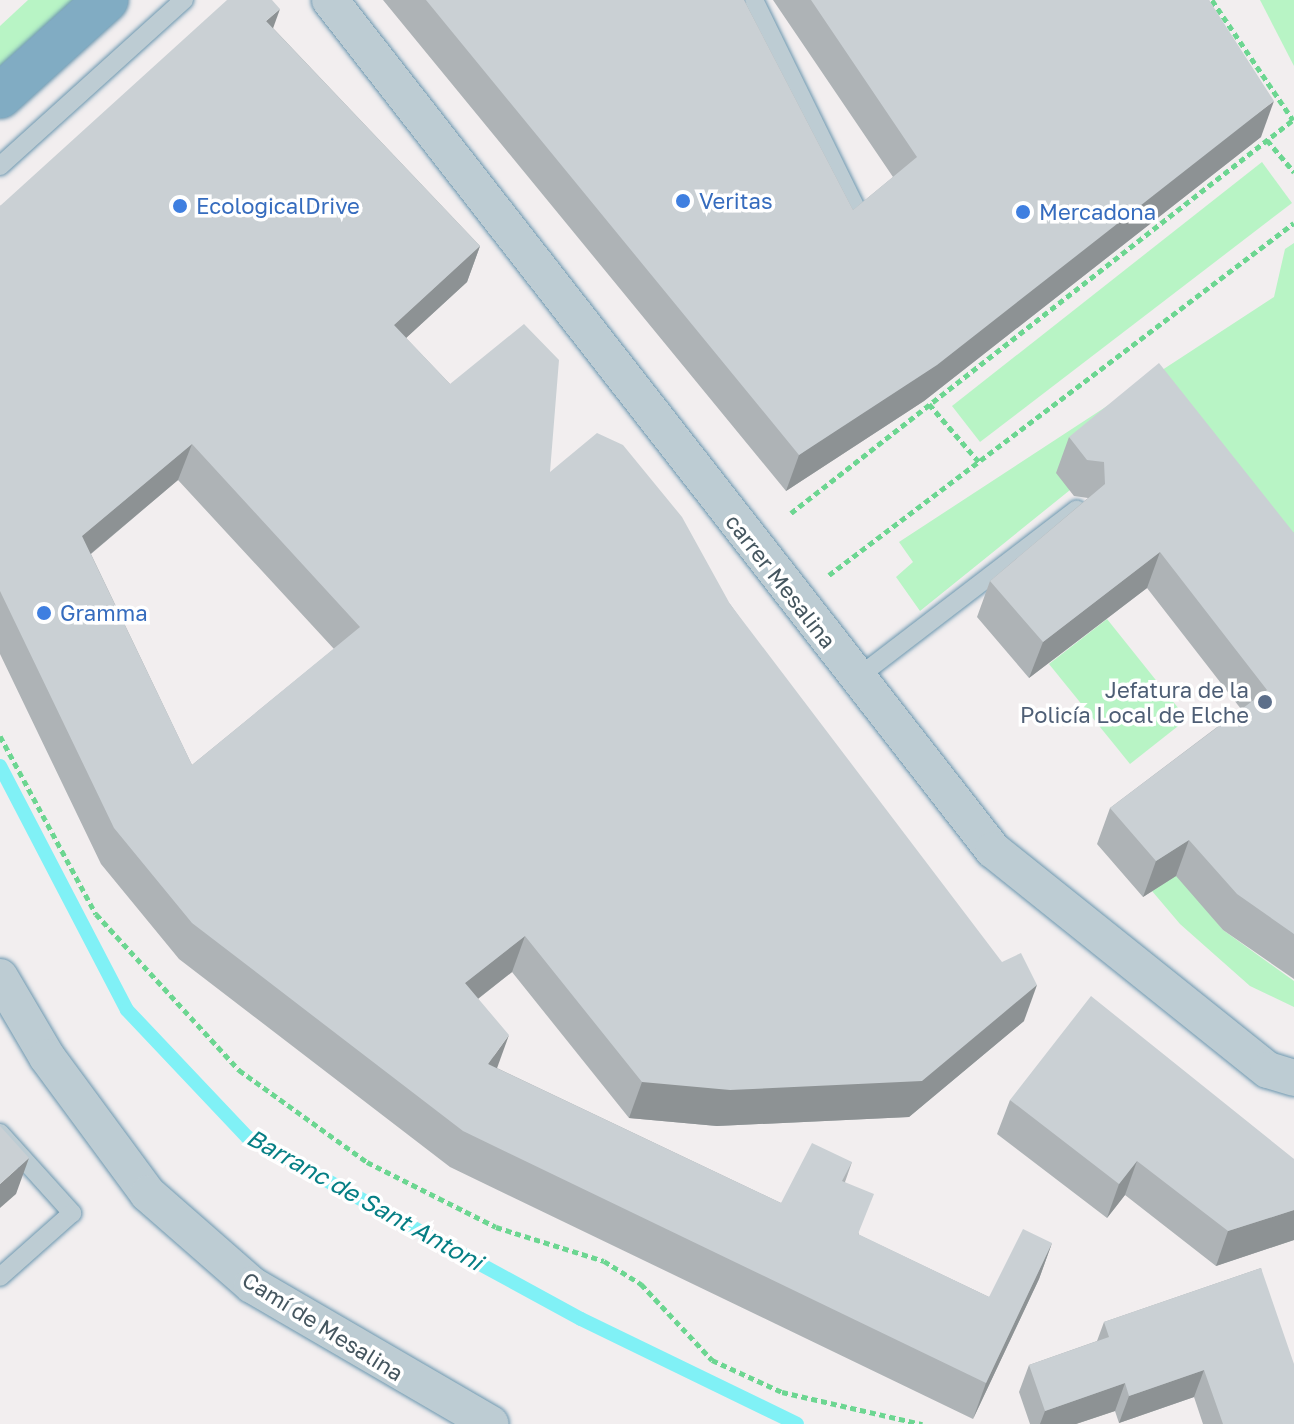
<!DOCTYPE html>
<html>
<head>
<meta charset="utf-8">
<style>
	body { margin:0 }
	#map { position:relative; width:1294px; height:1424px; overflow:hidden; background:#f2eeef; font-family:"Golos Text",sans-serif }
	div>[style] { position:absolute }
	.green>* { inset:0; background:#b8f4c5 }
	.stream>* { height:14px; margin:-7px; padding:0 7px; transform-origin:7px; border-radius:7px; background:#80f1f6 }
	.path>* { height:5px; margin-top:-2.5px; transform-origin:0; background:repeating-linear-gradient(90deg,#6cd691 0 6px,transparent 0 10px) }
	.roads { filter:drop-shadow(0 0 2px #6c97af) drop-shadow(0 0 2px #6c97af) }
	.lane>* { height:18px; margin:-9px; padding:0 9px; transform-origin:9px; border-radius:9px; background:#bdccd3 }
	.street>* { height:36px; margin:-18px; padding:0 18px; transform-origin:18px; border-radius:18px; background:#bdccd3 }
	.highway>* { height:44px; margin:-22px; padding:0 22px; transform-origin:22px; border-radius:22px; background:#81acc3 }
	.wall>* { inset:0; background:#aeb3b6 }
	.shaded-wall>* { inset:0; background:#8d9294 }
	.building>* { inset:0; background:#cad0d4 }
	.dots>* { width:22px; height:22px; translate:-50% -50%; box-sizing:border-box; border:4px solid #fff; border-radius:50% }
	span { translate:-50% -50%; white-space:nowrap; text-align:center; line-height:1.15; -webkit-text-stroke:7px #fff; paint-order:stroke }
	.shop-label { font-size:22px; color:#366cbe }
	.left { translate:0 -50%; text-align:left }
	.street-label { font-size:22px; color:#45565f }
	.service-label { font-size:22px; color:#4e5e75 }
	.right { translate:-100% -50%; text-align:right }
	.water-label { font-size:24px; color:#057e84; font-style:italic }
</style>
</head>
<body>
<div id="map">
	<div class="green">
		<i style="clip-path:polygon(28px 0,73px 0,0 66px,0 26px)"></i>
		<i style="clip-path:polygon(1260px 0,1294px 0,1294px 66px)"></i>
		<i style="clip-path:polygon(1262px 162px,1292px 203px,980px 442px,952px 406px)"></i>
		<i style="clip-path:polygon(1294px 243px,1294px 585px,1146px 399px,1070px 490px,920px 611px,896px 577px,913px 562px,899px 542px,1274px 297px,1285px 249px)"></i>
		<i style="clip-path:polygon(1107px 619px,1187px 719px,1130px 764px,1049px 664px)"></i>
		<i style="clip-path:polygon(1178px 874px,1223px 930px,1294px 981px,1294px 1007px,1250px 986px,1180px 924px,1152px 891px)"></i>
	</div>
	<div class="stream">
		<i style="left:0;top:766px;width:275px;rotate:62.5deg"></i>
		<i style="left:127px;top:1010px;width:175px;rotate:46.6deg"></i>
		<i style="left:247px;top:1137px;width:380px;rotate:28.6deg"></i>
		<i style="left:581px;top:1319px;width:240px;rotate:25.9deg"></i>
	</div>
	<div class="path">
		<i style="left:1212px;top:0;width:145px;rotate:56deg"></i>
		<i style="left:1267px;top:140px;width:42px;rotate:49.8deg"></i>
		<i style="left:929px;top:404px;width:77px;rotate:49.2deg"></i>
		<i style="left:791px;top:513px;width:639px;rotate:-38.07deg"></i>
		<i style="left:829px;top:575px;width:583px;rotate:-37.13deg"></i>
		<i style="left:0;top:736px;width:202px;rotate:61.7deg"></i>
		<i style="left:96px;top:914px;width:212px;rotate:47.5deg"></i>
		<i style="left:239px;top:1070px;width:158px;rotate:35.7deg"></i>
		<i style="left:367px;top:1162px;width:144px;rotate:26.7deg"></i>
		<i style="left:496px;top:1227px;width:113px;rotate:17.5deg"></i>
		<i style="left:604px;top:1261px;width:44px;rotate:31.9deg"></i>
		<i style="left:641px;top:1284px;width:104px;rotate:46.9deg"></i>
		<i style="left:712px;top:1360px;width:77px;rotate:24.6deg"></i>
		<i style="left:782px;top:1392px;width:144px;rotate:12.9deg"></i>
	</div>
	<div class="roads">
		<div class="lane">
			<i style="left:754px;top:0;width:238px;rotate:63.9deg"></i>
			<i style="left:0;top:166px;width:248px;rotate:-42.1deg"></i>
			<i style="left:857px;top:678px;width:277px;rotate:-37.5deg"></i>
			<i style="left:0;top:1133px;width:108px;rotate:48deg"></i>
			<i style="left:72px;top:1213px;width:96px;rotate:138.4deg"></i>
		</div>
		<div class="street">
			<i style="left:330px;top:0;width:1078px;rotate:52.05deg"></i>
			<i style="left:993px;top:850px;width:352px;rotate:38.7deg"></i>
			<i style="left:1268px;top:1070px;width:27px;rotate:17deg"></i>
			<i style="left:0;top:977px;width:93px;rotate:59.6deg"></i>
			<i style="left:47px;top:1057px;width:170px;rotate:53.6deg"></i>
			<i style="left:148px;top:1194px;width:138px;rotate:41.2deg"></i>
			<i style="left:252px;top:1285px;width:276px;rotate:30.2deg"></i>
		</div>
		<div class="highway">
			<i style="left:0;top:96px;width:143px;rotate:-42.2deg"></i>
		</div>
	</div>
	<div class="wall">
		<i style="clip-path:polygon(383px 0,744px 0,853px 210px,893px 177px,773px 0,1209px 0,1261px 137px,924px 401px,786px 491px)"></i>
		<i style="clip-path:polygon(evenodd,273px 28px,480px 246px,467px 282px,406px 338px,450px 384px,550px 472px,730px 604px,1024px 1021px,909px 1117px,717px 1126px,629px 1118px,512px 972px,478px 999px,497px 1068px,781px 1203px,852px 1162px,845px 1182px,859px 1235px,989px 1297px,1052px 1243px,1039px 1279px,973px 1419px,450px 1167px,179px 959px,101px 864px,0 654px,0 206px,273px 28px,178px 480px,334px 649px,192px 765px,91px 554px,178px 480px)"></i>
		<i style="clip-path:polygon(1069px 437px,1294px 533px,1294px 979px,1223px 930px,1176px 876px,1143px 897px,1097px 844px,1110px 808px,1241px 709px,1147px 588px,1029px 678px,977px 617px,990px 581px,1088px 498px,1074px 496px,1056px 473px)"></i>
		<i style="clip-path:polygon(1010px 1100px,1294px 1159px,1294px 1240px,1216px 1266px,1125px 1195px,1107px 1218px,997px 1134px)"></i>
		<i style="clip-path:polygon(1261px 1268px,1294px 1424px,1203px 1424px,1194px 1397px,1119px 1423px,1115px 1411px,1076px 1424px,1030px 1424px,1019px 1392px,1029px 1365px,1097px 1341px,1104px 1322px)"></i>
	</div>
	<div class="shaded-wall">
		<i style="clip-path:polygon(280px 9px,267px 45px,266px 21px)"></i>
		<i style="clip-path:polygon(1274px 101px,1261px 137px,924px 401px,786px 491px,799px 455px)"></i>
		<i style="clip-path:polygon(480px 246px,467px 282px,381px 361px,394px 325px)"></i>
		<i style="clip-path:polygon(192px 444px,178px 480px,69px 572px,82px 536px)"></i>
		<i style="clip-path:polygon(1160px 552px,1147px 588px,1029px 678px,1043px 642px)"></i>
		<i style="clip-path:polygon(1189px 840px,1176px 876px,1143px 897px,1156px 861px)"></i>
		<i style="clip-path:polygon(525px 936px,512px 972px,452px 1019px,465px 983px)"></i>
		<i style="clip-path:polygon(1037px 985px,1024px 1021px,909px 1117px,717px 1126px,629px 1118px,642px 1082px)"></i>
		<i style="clip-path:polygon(509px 1035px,496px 1071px,488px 1064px)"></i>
		<i style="clip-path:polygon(29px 1158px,16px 1194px,0 1208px,0 1184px)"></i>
		<i style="clip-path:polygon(1137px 1161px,1125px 1195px,1107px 1218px,1119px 1184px)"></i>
		<i style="clip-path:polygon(1294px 1210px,1294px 1240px,1216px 1266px,1228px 1231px)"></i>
		<i style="clip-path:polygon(1052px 1243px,1039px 1279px,973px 1419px,986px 1383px)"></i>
		<i style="clip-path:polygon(1204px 1370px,1194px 1397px,1119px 1423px,1129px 1396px)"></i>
		<i style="clip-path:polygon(1125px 1383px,1115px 1411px,1076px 1424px,1040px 1424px,1045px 1411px)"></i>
	</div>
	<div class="building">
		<i style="clip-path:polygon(evenodd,227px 0,272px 0,280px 9px,266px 21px,480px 246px,394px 325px,450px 384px,524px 324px,559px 360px,550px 472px,597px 433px,623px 445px,682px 517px,730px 604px,1002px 962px,1021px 953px,1037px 985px,922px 1081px,730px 1090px,642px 1082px,525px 936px,465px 983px,509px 1035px,488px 1064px,781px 1203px,812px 1143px,852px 1162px,842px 1181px,874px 1194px,858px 1234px,989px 1297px,1023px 1229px,1052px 1243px,986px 1383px,463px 1131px,192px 923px,114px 828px,0 591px,0 206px,227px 0,192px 444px,360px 627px,192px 765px,82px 536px,192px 444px)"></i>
		<i style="clip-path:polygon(426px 0,744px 0,853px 210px,917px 157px,811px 0,1209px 0,1274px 101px,937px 365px,799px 455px)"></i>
		<i style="clip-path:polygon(1159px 363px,1294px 533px,1294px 934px,1237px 894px,1189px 840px,1156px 861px,1110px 808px,1267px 690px,1160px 552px,1043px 642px,990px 581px,1105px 484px,1104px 462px,1087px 460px,1069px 437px)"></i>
		<i style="clip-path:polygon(1091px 996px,1294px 1159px,1294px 1210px,1228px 1231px,1137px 1161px,1119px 1184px,1010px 1100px)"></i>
		<i style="clip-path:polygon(0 1126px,29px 1158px,0 1184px)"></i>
		<i style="clip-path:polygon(1261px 1268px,1294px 1364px,1294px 1424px,1223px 1424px,1204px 1370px,1129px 1396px,1125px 1383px,1045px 1411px,1029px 1365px,1109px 1337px,1104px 1322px)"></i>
	</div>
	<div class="dots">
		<i style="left:683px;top:201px;background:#3f7fe0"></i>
		<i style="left:180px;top:206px;background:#3f7fe0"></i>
		<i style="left:1023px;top:212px;background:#3f7fe0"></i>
		<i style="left:44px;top:613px;background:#3f7fe0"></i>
		<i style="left:1265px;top:702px;background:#5c6f8a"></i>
	</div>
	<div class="shop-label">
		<span class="left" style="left:699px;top:201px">Veritas</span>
		<span class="left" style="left:196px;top:206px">EcologicalDrive</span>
		<span class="left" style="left:1039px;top:212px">Mercadona</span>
		<span class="left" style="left:60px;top:613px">Gramma</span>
	</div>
	<div class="street-label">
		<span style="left:781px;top:581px;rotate:52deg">carrer Mesalina</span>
		<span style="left:323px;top:1326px;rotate:32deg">Camí de Mesalina</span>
	</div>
	<div class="service-label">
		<span class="right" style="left:1249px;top:702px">Jefatura de la<br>Policía Local de Elche</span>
	</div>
	<div class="water-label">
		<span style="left:365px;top:1199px;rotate:29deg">Barranc de Sant Antoni</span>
	</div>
</div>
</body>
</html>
